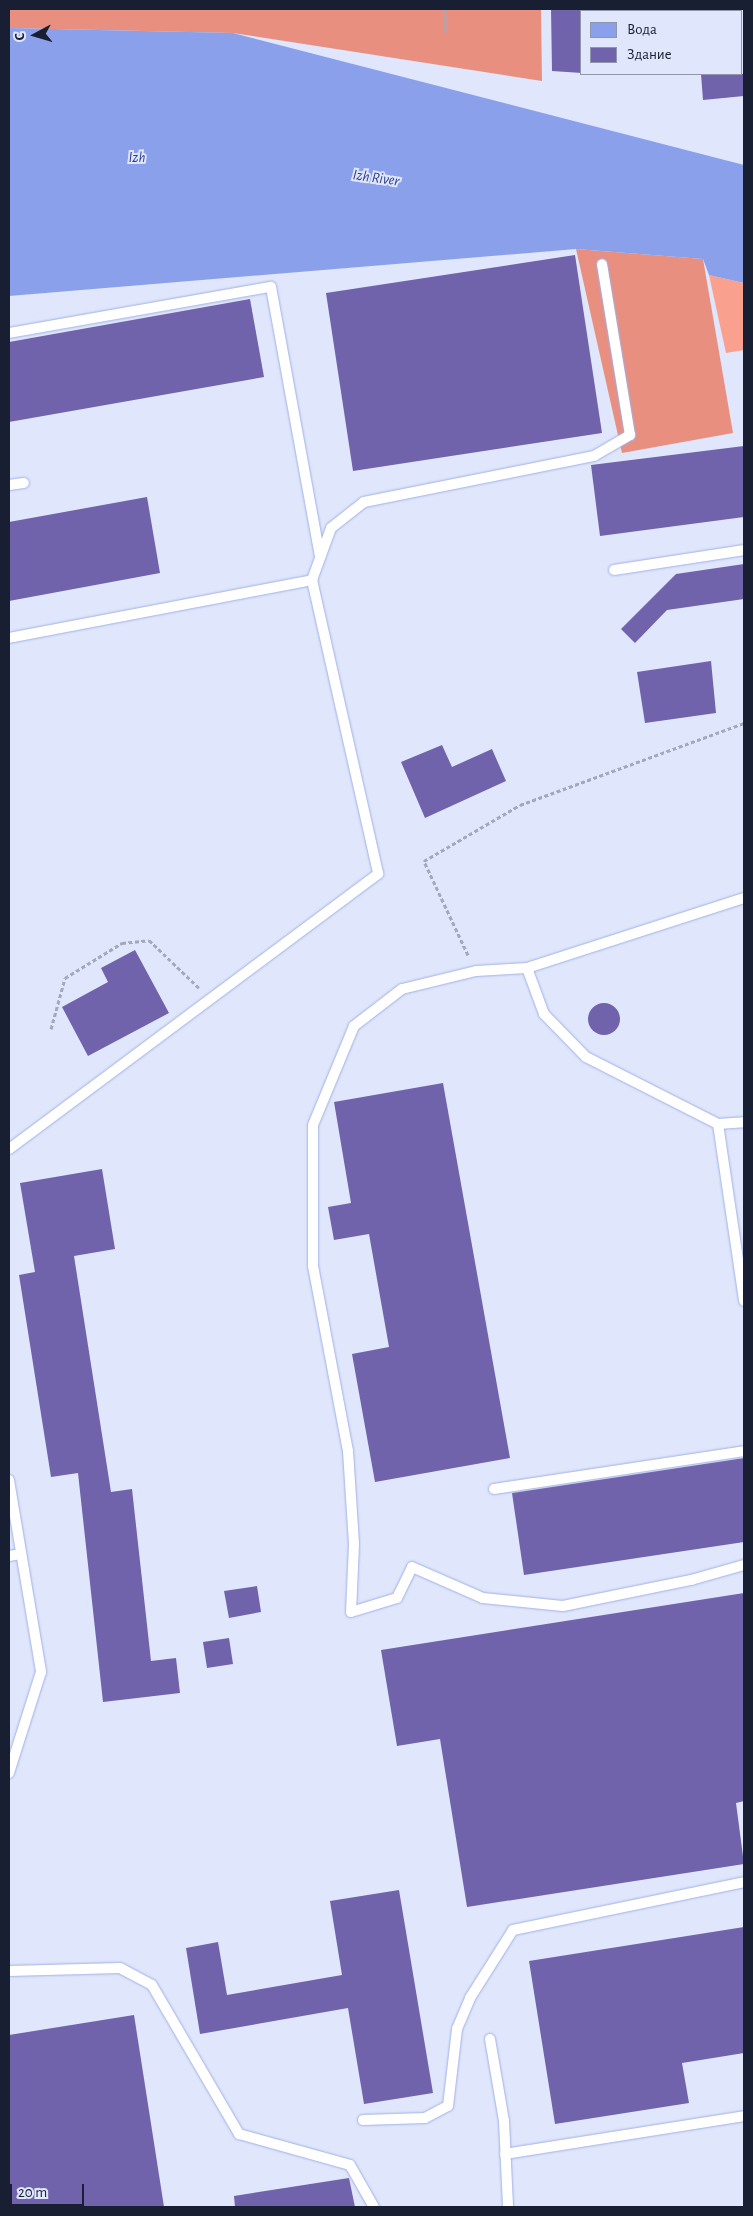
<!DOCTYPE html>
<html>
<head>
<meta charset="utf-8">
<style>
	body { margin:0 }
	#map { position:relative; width:753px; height:2216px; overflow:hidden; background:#e0e7fc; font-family:"Alegreya Sans",sans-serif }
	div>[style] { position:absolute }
	.green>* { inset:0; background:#faa08f }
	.forest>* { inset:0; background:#e88f80 }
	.water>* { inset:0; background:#8aa0ea }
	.building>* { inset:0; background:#7062ab }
	.round { border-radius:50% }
	.path>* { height:3px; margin-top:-1.5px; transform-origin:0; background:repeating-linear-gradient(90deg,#a2a9bd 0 4px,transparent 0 6.5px) }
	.roads { filter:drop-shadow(0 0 1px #a1b1e3) drop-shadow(0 0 1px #a1b1e3) }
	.lane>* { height:10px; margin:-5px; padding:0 5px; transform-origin:5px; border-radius:5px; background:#fff }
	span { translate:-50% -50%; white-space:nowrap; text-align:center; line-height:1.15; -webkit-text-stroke:4px #e0e7fc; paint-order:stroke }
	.water-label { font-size:15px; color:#2c3c91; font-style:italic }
	.frame { position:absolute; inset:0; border:10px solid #191f32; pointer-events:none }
	.legend { position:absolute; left:580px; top:10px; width:162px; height:65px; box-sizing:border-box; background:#e0e7fc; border:1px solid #9097ab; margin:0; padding:6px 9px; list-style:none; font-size:15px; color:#191f32 }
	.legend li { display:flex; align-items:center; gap:10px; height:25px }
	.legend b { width:25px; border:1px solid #9097ab }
	.north { position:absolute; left:10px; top:10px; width:50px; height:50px; -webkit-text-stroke:4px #e0e7fc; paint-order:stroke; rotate:264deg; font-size:14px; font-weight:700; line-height:20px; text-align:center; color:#191f32 }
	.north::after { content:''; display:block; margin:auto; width:18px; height:22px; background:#191f32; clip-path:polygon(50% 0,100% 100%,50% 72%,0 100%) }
	.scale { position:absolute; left:10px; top:2184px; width:74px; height:22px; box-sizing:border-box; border:2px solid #191f32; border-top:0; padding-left:6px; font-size:15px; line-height:18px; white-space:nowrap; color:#191f32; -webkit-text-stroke:4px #e0e7fc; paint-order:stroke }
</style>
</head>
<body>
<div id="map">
	<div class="green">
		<i style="clip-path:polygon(709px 275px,744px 283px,744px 350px,726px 353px)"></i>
	</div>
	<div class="forest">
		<i style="clip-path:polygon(9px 9px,541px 9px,542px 81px,233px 33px,9px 28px)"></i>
		<i style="clip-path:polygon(576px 249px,703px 259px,733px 433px,622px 453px)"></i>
	</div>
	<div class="water">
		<i style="clip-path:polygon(9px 28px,233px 33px,744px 165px,744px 283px,709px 275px,703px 259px,576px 249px,9px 296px)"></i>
	</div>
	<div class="building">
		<i style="clip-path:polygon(551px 9px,582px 9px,582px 73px,552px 71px)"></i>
		<i style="clip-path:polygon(701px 74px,744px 74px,744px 96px,703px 100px)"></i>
		<i style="clip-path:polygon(575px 255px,602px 433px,353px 471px,326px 293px)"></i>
		<i style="clip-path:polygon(250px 299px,264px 377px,9px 422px,9px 342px)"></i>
		<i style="clip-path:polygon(744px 446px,744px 517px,600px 536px,591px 465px)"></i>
		<i style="clip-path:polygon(147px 497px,160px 573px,9px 601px,9px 522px)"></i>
		<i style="clip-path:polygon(744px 564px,744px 599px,667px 610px,635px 643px,621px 629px,676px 574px)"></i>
		<i style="clip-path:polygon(711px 661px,716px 713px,645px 723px,637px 672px)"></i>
		<i style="clip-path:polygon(442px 745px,452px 767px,492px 749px,506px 781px,425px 818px,401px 762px)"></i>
		<i style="clip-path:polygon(135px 950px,169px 1013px,88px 1056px,62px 1007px,108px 982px,101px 968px)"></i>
		<i class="round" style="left:588px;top:1003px;width:32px;height:32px"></i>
		<i style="clip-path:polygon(443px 1083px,510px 1458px,375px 1482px,352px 1354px,389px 1347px,369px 1234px,334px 1240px,328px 1207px,351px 1203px,334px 1102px)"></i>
		<i style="clip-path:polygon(102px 1169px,115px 1249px,74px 1256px,111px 1492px,132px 1489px,151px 1661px,176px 1658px,180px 1693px,103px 1702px,78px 1473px,51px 1477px,19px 1275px,35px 1272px,20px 1183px)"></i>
		<i style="clip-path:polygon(744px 1458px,744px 1542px,524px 1575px,512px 1493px)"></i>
		<i style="clip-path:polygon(257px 1586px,261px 1612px,229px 1618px,224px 1591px)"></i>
		<i style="clip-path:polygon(744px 1593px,744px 1801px,736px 1803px,744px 1864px,467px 1907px,440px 1739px,397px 1746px,381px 1650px)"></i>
		<i style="clip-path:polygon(229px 1638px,233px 1664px,207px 1668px,203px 1642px)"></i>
		<i style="clip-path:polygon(399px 1890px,433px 2093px,364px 2104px,348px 2008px,200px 2034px,186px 1948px,218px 1942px,227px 1995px,342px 1975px,330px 1901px)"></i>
		<i style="clip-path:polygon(744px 1927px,744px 2053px,682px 2063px,689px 2103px,555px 2124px,529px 1961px)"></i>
		<i style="clip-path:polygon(134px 2015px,164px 2207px,9px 2207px,9px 2035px)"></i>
		<i style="clip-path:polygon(349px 2178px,355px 2207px,235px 2207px,234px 2196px)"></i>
	</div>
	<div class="path">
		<i style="left:445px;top:9px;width:23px;rotate:90deg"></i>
		<i style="left:468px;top:955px;width:104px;rotate:-115.1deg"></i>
		<i style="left:424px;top:861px;width:111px;rotate:-30.3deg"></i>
		<i style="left:520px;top:805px;width:239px;rotate:-20.1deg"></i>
		<i style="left:51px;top:1029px;width:53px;rotate:-74.6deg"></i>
		<i style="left:65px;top:978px;width:67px;rotate:-31.6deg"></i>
		<i style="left:122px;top:943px;width:27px;rotate:-6deg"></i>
		<i style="left:149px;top:940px;width:69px;rotate:43.8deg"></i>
	</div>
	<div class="roads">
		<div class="lane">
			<i style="left:691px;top:11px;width:20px;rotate:-6deg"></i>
			<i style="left:9px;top:333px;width:266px;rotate:-10deg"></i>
			<i style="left:271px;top:287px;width:274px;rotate:79.7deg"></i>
			<i style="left:9px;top:485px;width:15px;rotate:-8deg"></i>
			<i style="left:614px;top:570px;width:132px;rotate:-8.7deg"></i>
			<i style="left:312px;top:580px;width:55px;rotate:-69.9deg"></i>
			<i style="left:331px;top:528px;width:42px;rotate:-38.2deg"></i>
			<i style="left:364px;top:502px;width:235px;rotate:-11.3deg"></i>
			<i style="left:594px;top:456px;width:42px;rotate:-30.3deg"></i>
			<i style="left:630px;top:435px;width:173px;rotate:-99.3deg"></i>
			<i style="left:9px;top:638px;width:309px;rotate:-10.8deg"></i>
			<i style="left:312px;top:580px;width:301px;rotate:77.3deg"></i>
			<i style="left:378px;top:874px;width:460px;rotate:143.3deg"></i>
			<i style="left:744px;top:898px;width:228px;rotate:162.1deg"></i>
			<i style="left:527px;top:968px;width:49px;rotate:69.7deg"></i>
			<i style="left:544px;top:1014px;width:60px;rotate:45.7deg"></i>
			<i style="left:586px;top:1057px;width:148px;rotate:26.9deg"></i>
			<i style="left:718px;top:1124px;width:179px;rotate:81.6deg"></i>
			<i style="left:527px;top:968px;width:51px;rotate:176.6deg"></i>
			<i style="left:476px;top:971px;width:76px;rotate:166.3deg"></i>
			<i style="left:402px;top:989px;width:61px;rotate:142.4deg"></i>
			<i style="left:354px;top:1026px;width:107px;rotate:112.5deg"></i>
			<i style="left:313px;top:1125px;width:141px;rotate:90deg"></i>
			<i style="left:313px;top:1266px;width:188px;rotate:79.3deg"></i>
			<i style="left:348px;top:1451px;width:93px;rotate:86.3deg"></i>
			<i style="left:354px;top:1544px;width:68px;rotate:92.5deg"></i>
			<i style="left:351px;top:1612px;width:48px;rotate:-16.9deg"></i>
			<i style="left:397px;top:1598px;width:34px;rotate:-64deg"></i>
			<i style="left:412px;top:1567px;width:77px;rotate:23.6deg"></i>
			<i style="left:483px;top:1598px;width:80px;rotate:5.7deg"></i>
			<i style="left:563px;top:1606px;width:131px;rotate:-11.5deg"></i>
			<i style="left:691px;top:1580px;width:55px;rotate:-15.8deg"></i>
			<i style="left:718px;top:1124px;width:26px;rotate:-4deg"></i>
			<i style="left:9px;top:1480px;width:195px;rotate:80.5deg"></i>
			<i style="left:41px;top:1672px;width:106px;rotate:107.6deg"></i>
			<i style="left:494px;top:1489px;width:253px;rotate:-8.6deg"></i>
			<i style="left:9px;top:1556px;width:12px;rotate:-9deg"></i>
			<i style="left:9px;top:1971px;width:111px;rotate:-1.5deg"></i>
			<i style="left:120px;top:1968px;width:36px;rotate:28deg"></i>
			<i style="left:152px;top:1985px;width:173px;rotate:59.7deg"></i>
			<i style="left:239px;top:2134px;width:115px;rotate:15.6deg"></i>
			<i style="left:350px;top:2165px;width:48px;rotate:60.3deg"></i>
			<i style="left:490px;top:2039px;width:83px;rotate:80.3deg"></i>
			<i style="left:504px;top:2121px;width:86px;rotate:87.3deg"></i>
			<i style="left:363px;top:2120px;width:62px;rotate:-1.8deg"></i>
			<i style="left:425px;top:2118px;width:26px;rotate:-28deg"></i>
			<i style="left:448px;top:2106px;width:78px;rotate:-83.3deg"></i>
			<i style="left:457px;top:2029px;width:34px;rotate:-67deg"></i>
			<i style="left:470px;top:1998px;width:80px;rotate:-57.7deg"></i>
			<i style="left:513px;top:1930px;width:236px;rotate:-11.7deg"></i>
			<i style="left:505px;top:2154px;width:242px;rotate:-9deg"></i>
		</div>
	</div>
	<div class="water-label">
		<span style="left:137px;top:158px">Izh</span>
		<span style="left:376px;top:178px;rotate:8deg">Izh River</span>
	</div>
	<div class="frame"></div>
	<ul class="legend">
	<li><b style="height:14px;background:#8aa0ea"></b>Вода</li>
	<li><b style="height:14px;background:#7062ab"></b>Здание</li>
	</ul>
	<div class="north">С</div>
	<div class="scale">20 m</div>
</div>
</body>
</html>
